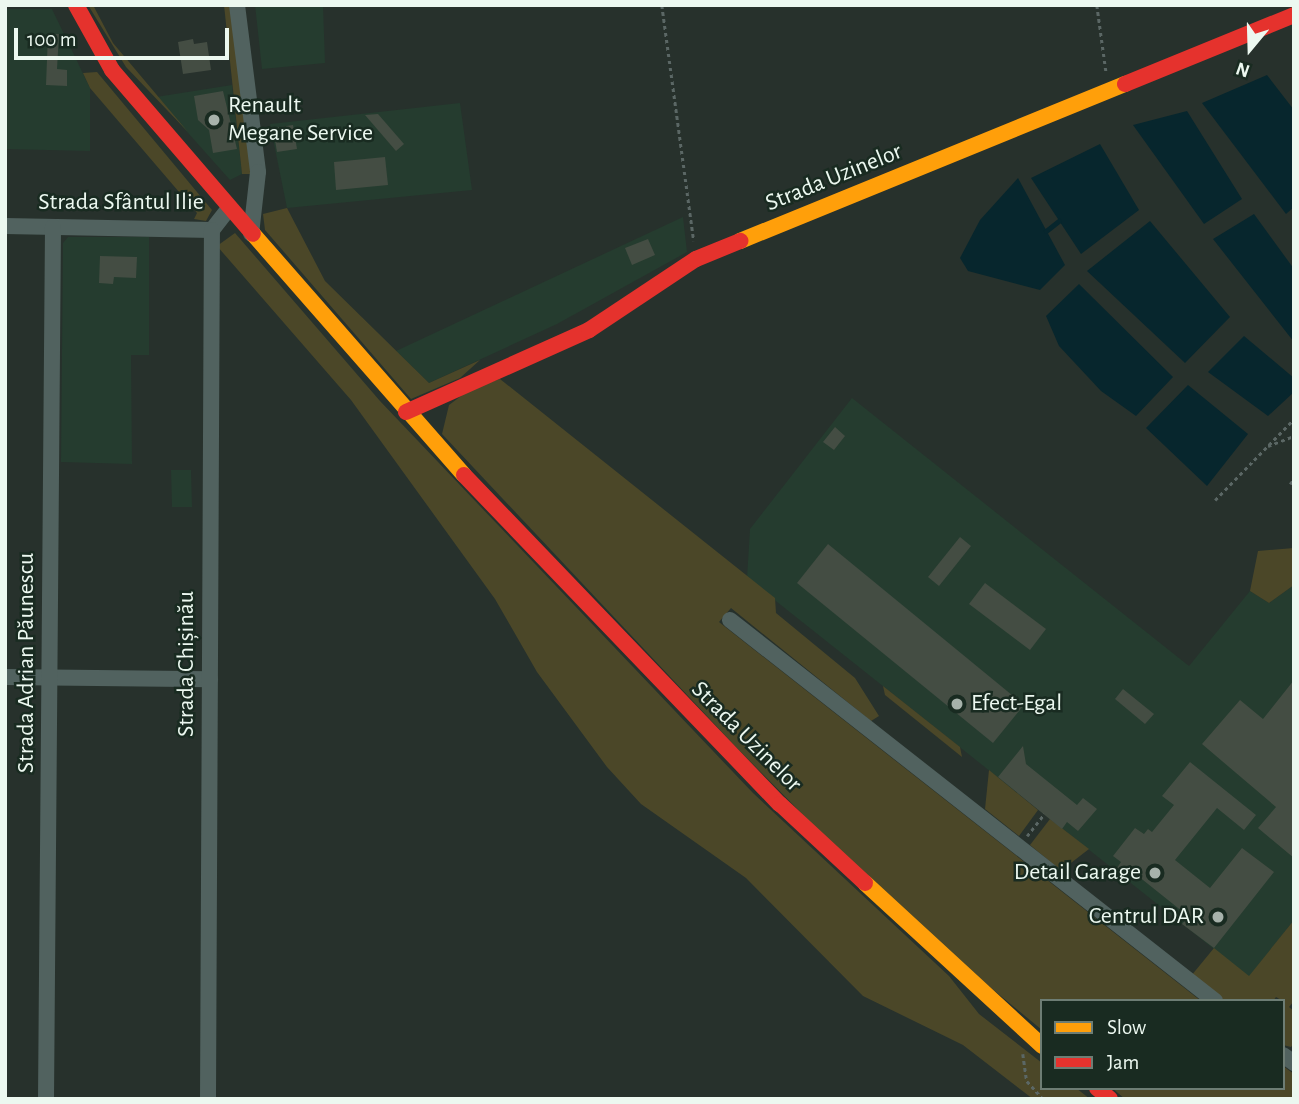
<!DOCTYPE html>
<html>
<head>
<meta charset="utf-8">
<style>
	body { margin:0 }
	#map { position:relative; width:1299px; height:1104px; overflow:hidden; background:#27312c; font-family:"Alegreya Sans",sans-serif }
	div>[style] { position:absolute }
	.built>* { inset:0; background:#253c2f }
	.green>* { inset:0; background:#4b4728 }
	.water>* { inset:0; background:#07262d }
	.stream>* { height:4.5px; margin:-2.25px; padding:0 2.25px; transform-origin:2.25px; border-radius:2.25px; background:#07262d }
	.building>* { inset:0; background:#444d43 }
	.path>* { height:2.5px; margin-top:-1.25px; transform-origin:0; background:repeating-linear-gradient(90deg,#5b6765 0 3.5px,transparent 0 7px) }
	.street>* { height:16px; margin:-8px; padding:0 8px; transform-origin:8px; border-radius:8px; background:#51625f }
	.slow>* { height:16px; margin:-8px; padding:0 8px; transform-origin:8px; border-radius:8px; background:#ff9f0a }
	.jam>* { height:16px; margin:-8px; padding:0 8px; transform-origin:8px; border-radius:8px; background:#e5322d }
	.dots>* { width:19px; height:19px; translate:-50% -50%; box-sizing:border-box; border:4px solid #192b21; border-radius:50% }
	span { translate:-50% -50%; white-space:nowrap; text-align:center; line-height:1.15; -webkit-text-stroke:5px #192b21; paint-order:stroke }
	.poi-label { font-size:24px; color:#ecf8f0 }
	.left { translate:0 -50%; text-align:left }
	.right { translate:-100% -50%; text-align:right }
	.street-label { font-size:24px; color:#ecf8f0 }
	.frame { position:absolute; inset:0; border:7px solid #ecf8f0; pointer-events:none }
	.legend { position:absolute; left:1040px; top:999px; width:245px; height:91px; box-sizing:border-box; background:#192b21; border:2px solid #6d7d74; margin:0; padding:9px 12px; list-style:none; font-size:21px; color:#ecf8f0 }
	.legend li { display:flex; align-items:center; gap:14px; height:35px }
	.legend b { width:35px; border:2px solid #6d7d74 }
	.north { position:absolute; left:1215px; top:14px; width:70px; height:70px; -webkit-text-stroke:5px #192b21; paint-order:stroke; rotate:199deg; font-size:19px; font-weight:700; line-height:28px; text-align:center; color:#ecf8f0 }
	.north::after { content:''; display:block; margin:auto; width:24px; height:32px; background:#ecf8f0; clip-path:polygon(50% 0,100% 100%,50% 72%,0 100%) }
	.scale { position:absolute; left:14px; top:28px; width:215px; height:32px; box-sizing:border-box; border:4px solid #ecf8f0; border-top:0; padding-left:9px; font-size:21px; line-height:24px; white-space:nowrap; color:#ecf8f0; -webkit-text-stroke:5px #192b21; paint-order:stroke }
</style>
</head>
<body>
<div id="map">
	<div class="built">
		<i style="clip-path:polygon(255px 5px,323px 5px,325px 63px,262px 69px)"></i>
		<i style="clip-path:polygon(5px 9px,52px 9px,90px 88px,90px 151px,5px 149px)"></i>
		<i style="clip-path:polygon(232px 85px,242px 174px,230px 180px,156px 97px)"></i>
		<i style="clip-path:polygon(460px 103px,472px 190px,287px 208px,270px 124px)"></i>
		<i style="clip-path:polygon(683px 217px,687px 252px,557px 324px,429px 383px,396px 351px)"></i>
		<i style="clip-path:polygon(68px 237px,149px 237px,149px 355px,131px 355px,132px 464px,61px 462px,63px 243px)"></i>
		<i style="clip-path:polygon(852px 398px,1189px 666px,1250px 591px,1269px 603px,1294px 585px,1294px 920px,1249px 977px,747px 578px,750px 529px)"></i>
		<i style="clip-path:polygon(171px 470px,191px 470px,192px 507px,172px 507px)"></i>
	</div>
	<div class="green">
		<i style="clip-path:polygon(88px 5px,93px 5px,113px 43px,188px 132px,126px 67px)"></i>
		<i style="clip-path:polygon(224px 5px,230px 5px,251px 174px,242px 174px)"></i>
		<i style="clip-path:polygon(97px 72px,212px 210px,206px 221px,194px 219px,197px 213px,90px 88px,83px 73px)"></i>
		<i style="clip-path:polygon(287px 208px,325px 281px,429px 383px,480px 360px,460px 378px,411px 399px,265px 230px,263px 214px)"></i>
		<i style="clip-path:polygon(235px 233px,380px 401px,753px 793px,949px 976px,979px 1014px,1042px 1063px,1042px 1088px,1076px 1088px,1090px 1099px,1033px 1099px,963px 1045px,863px 996px,746px 878px,641px 804px,607px 767px,537px 672px,495px 599px,351px 400px,217px 246px)"></i>
		<i style="clip-path:polygon(500px 379px,775px 598px,776px 613px,855px 678px,879px 716px,871px 721px,731px 608px,719px 622px,1201px 1001px,1042px 1001px,1042px 1030px,967px 968px,839px 851px,736px 747px,442px 434px,449px 405px,469px 390px)"></i>
		<i style="clip-path:polygon(1294px 548px,1294px 585px,1269px 603px,1250px 591px,1258px 551px)"></i>
		<i style="clip-path:polygon(883px 686px,960px 747px,962px 757px,885px 695px)"></i>
		<i style="clip-path:polygon(989px 770px,1038px 810px,1019px 836px,985px 809px)"></i>
		<i style="clip-path:polygon(1050px 819px,1089px 849px,1067px 866px,1058px 868px,1030px 845px)"></i>
		<i style="clip-path:polygon(1294px 920px,1294px 1001px,1289px 1007px,1294px 1011px,1294px 1043px,1291px 1047px,1283px 1045px,1283px 1001px,1276px 997px,1273px 1001px,1221px 1001px,1191px 976px,1214px 948px,1249px 976px)"></i>
		<i style="clip-path:polygon(1283px 1066px,1294px 1074px,1294px 1099px,1125px 1099px,1112px 1088px,1283px 1088px)"></i>
	</div>
	<div class="water">
		<i style="clip-path:polygon(1267px 75px,1294px 110px,1294px 207px,1286px 214px,1202px 103px)"></i>
		<i style="clip-path:polygon(1187px 111px,1242px 199px,1204px 224px,1133px 125px)"></i>
		<i style="clip-path:polygon(1100px 144px,1139px 210px,1081px 254px,1031px 178px)"></i>
		<i style="clip-path:polygon(1018px 178px,1065px 265px,1040px 290px,968px 271px,960px 258px,980px 220px)"></i>
		<i style="clip-path:polygon(1254px 214px,1294px 269px,1294px 342px,1213px 239px)"></i>
		<i style="clip-path:polygon(1150px 221px,1230px 317px,1185px 363px,1087px 271px)"></i>
		<i style="clip-path:polygon(1079px 284px,1173px 377px,1136px 416px,1101px 391px,1059px 346px,1046px 316px)"></i>
		<i style="clip-path:polygon(1244px 336px,1294px 378px,1294px 392px,1268px 416px,1208px 372px)"></i>
		<i style="clip-path:polygon(1188px 385px,1248px 434px,1207px 486px,1146px 428px)"></i>
	</div>
	<div class="stream">
		<i style="left:1046px;top:231px;width:16px;rotate:-38deg"></i>
	</div>
	<div class="building">
		<i style="clip-path:polygon(48px 34px,59px 34px,57px 69px,67px 70px,67px 86px,46px 85px)"></i>
		<i style="clip-path:polygon(193px 39px,194px 44px,207px 42px,211px 70px,183px 74px,178px 42px)"></i>
		<i style="clip-path:polygon(223px 91px,237px 149px,213px 153px,209px 130px,198px 120px,194px 96px)"></i>
		<i style="clip-path:polygon(378px 114px,404px 144px,396px 151px,365px 115px)"></i>
		<i style="clip-path:polygon(293px 125px,297px 149px,277px 152px,273px 128px)"></i>
		<i style="clip-path:polygon(385px 157px,388px 185px,336px 190px,334px 162px)"></i>
		<i style="clip-path:polygon(648px 239px,655px 255px,632px 265px,625px 248px)"></i>
		<i style="clip-path:polygon(100px 256px,137px 257px,136px 278px,114px 277px,113px 284px,99px 283px)"></i>
		<i style="clip-path:polygon(835px 427px,845px 436px,834px 450px,823px 442px)"></i>
		<i style="clip-path:polygon(960px 537px,971px 546px,939px 586px,928px 577px)"></i>
		<i style="clip-path:polygon(828px 544px,1024px 705px,993px 743px,797px 583px)"></i>
		<i style="clip-path:polygon(985px 583px,1046px 629px,1030px 650px,969px 604px)"></i>
		<i style="clip-path:polygon(1294px 680px,1294px 858px,1258px 828px,1276px 807px,1202px 744px,1240px 700px,1263px 719px)"></i>
		<i style="clip-path:polygon(1123px 689px,1154px 714px,1145px 724px,1115px 699px)"></i>
		<i style="clip-path:polygon(1023px 746px,1026px 764px,1077px 805px,1083px 798px,1097px 809px,1078px 831px,1067px 822px,1062px 829px,998px 777px)"></i>
		<i style="clip-path:polygon(1190px 762px,1256px 815px,1244px 830px,1217px 808px,1175px 860px,1210px 888px,1242px 848px,1274px 872px,1214px 948px,1182px 924px,1188px 916px,1133px 872px,1129px 877px,1117px 868px,1121px 862px,1113px 856px,1135px 828px,1144px 834px,1148px 829px,1152px 832px,1174px 805px,1162px 796px)"></i>
	</div>
	<div class="path">
		<i style="left:662px;top:5px;width:238px;rotate:82.3deg"></i>
		<i style="left:1097px;top:5px;width:67px;rotate:82.2deg"></i>
		<i style="left:1268px;top:446px;width:28px;rotate:-21deg"></i>
		<i style="left:1290px;top:484px;width:6px;rotate:-51deg"></i>
		<i style="left:1215px;top:500px;width:113px;rotate:-45.7deg"></i>
		<i style="left:1027px;top:836px;width:28px;rotate:-52deg"></i>
		<i style="left:1023px;top:1054px;width:27px;rotate:82deg"></i>
		<i style="left:1027px;top:1081px;width:24px;rotate:48deg"></i>
	</div>
	<div class="street">
		<i style="left:237px;top:5px;width:168px;rotate:82.8deg"></i>
		<i style="left:258px;top:172px;width:62px;rotate:96.4deg"></i>
		<i style="left:5px;top:226px;width:207px;rotate:1.1deg"></i>
		<i style="left:212px;top:230px;width:28px;rotate:-52deg"></i>
		<i style="left:730px;top:620px;width:617px;rotate:38.15deg"></i>
		<i style="left:5px;top:677px;width:205px;rotate:0.6deg"></i>
		<i style="left:1283px;top:1055px;width:14px;rotate:36deg"></i>
		<i style="left:46px;top:1099px;width:872px;rotate:-89.54deg"></i>
		<i style="left:208px;top:1099px;width:869px;rotate:-89.74deg"></i>
	</div>
	<div class="slow">
		<i style="left:253px;top:234px;width:320px;rotate:48.8deg"></i>
		<i style="left:740px;top:241px;width:416px;rotate:-22.2deg"></i>
		<i style="left:865px;top:883px;width:241px;rotate:42.6deg"></i>
	</div>
	<div class="jam">
		<i style="left:76px;top:5px;width:74px;rotate:61deg"></i>
		<i style="left:112px;top:70px;width:216px;rotate:49.3deg"></i>
		<i style="left:1125px;top:84px;width:183px;rotate:-22.2deg"></i>
		<i style="left:406px;top:412px;width:201px;rotate:-24.1deg"></i>
		<i style="left:589px;top:330px;width:128px;rotate:-33.6deg"></i>
		<i style="left:696px;top:259px;width:48px;rotate:-22.2deg"></i>
		<i style="left:464px;top:475px;width:456px;rotate:46.2deg"></i>
		<i style="left:780px;top:804px;width:116px;rotate:42.9deg"></i>
		<i style="left:1097px;top:1088px;width:17px;rotate:40deg"></i>
	</div>
	<div class="dots">
		<i style="left:214px;top:120px;background:#a7b2ab"></i>
		<i style="left:957px;top:704px;background:#a7b2ab"></i>
		<i style="left:1155px;top:873px;background:#a7b2ab"></i>
		<i style="left:1218px;top:917px;background:#a7b2ab"></i>
	</div>
	<div class="poi-label">
		<span class="left" style="left:228px;top:120px">Renault<br>Megane Service</span>
		<span class="left" style="left:971px;top:704px">Efect-Egal</span>
		<span class="right" style="left:1141px;top:873px">Detail Garage</span>
		<span class="right" style="left:1204px;top:917px">Centrul DAR</span>
	</div>
	<div class="street-label">
		<span style="left:834px;top:178px;rotate:-22deg">Strada Uzinelor</span>
		<span style="left:121px;top:203px">Strada Sfântul Ilie</span>
		<span style="left:27px;top:663px;rotate:-90deg">Strada Adrian Păunescu</span>
		<span style="left:187px;top:664px;rotate:-90deg">Strada Chișinău</span>
		<span style="left:746px;top:737px;rotate:45deg">Strada Uzinelor</span>
	</div>
	<div class="frame"></div>
	<ul class="legend">
	<li><b style="height:9px;background:#ff9f0a"></b>Slow</li>
	<li><b style="height:9px;background:#e5322d"></b>Jam</li>
	</ul>
	<div class="north">N</div>
	<div class="scale">100 m</div>
</div>
</body>
</html>
